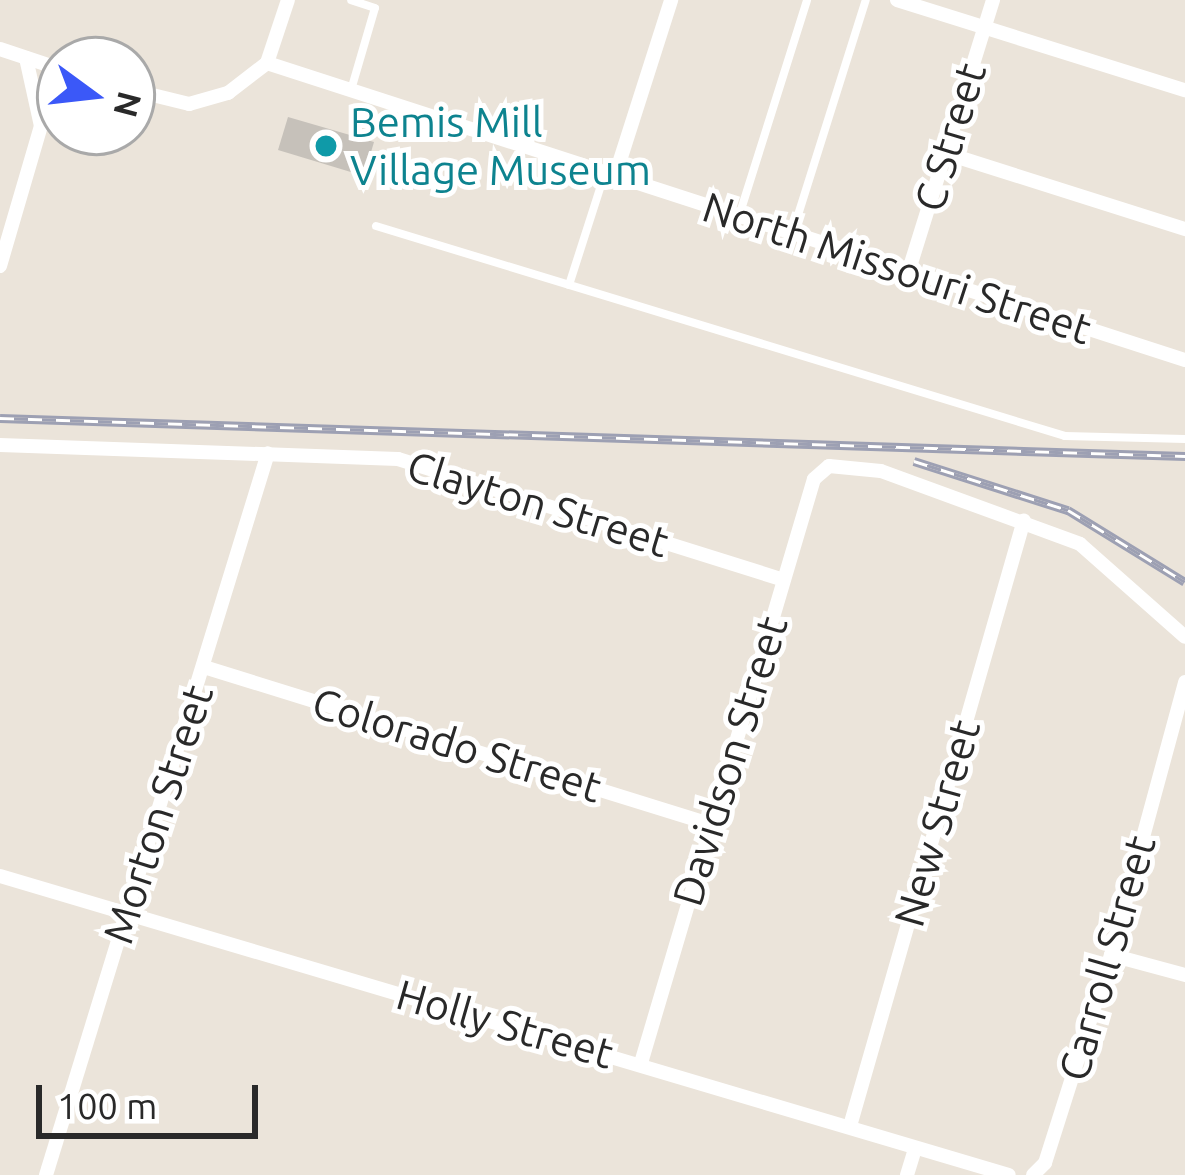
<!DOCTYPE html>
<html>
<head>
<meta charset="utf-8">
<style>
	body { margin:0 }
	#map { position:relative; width:1185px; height:1175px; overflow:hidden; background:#ebe4da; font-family:Ubuntu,sans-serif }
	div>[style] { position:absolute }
	.building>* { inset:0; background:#c6c1ba }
	.service>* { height:8px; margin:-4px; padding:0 4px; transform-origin:4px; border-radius:4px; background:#fff }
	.minor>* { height:14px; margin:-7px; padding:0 7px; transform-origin:7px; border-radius:7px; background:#fff }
	.rail>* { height:9px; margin-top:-4.5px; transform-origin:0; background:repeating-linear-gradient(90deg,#fff 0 14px,#9da0b3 0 28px); box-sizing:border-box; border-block:3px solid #9da0b3 }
	.dots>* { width:33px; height:33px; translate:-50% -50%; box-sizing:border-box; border:6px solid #fff; border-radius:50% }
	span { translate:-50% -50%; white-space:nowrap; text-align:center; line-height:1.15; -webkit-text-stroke:10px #fff; paint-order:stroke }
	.culture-label { font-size:42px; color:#0d838f }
	.left { translate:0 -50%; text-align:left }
	.street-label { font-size:42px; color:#292929 }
	.north { position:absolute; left:36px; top:36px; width:120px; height:120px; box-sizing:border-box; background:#fff; border:3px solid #a9a9a9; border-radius:50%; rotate:105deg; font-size:33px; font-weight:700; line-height:48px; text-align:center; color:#292929 }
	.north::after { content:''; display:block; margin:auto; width:42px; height:54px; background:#3b58f8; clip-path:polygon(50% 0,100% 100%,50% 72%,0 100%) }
	.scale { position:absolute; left:36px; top:1085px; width:222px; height:54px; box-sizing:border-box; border:6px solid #292929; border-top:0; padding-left:15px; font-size:36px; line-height:42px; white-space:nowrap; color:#292929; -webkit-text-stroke:9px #fff; paint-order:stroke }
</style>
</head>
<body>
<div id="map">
	<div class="building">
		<i style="clip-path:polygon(288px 117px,374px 142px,364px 176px,278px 150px)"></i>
	</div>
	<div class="service">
		<i style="left:351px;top:90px;width:85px;rotate:-73.7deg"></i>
		<i style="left:375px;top:8px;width:25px;rotate:-162deg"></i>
		<i style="left:739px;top:216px;width:226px;rotate:-72.5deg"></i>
		<i style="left:376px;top:226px;width:720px;rotate:16.95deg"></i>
		<i style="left:1065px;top:436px;width:120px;rotate:1.4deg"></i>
		<i style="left:792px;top:234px;width:245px;rotate:-72.5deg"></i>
		<i style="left:569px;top:285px;width:118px;rotate:-72.2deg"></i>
	</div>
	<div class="minor">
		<i style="left:897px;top:0;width:302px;rotate:17.4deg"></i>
		<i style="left:0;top:49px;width:63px;rotate:18.4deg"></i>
		<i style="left:26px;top:58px;width:70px;rotate:77.6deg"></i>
		<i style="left:267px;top:63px;width:965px;rotate:17.93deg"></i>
		<i style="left:267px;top:63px;width:66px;rotate:-71.6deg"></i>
		<i style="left:132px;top:90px;width:59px;rotate:13.8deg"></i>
		<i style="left:189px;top:104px;width:41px;rotate:-15.8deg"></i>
		<i style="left:228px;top:93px;width:49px;rotate:-37.6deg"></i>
		<i style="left:945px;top:153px;width:252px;rotate:17.6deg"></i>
		<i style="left:615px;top:176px;width:185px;rotate:-72.3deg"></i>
		<i style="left:0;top:266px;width:146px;rotate:-73.7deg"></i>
		<i style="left:41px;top:126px;width:23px;rotate:-34deg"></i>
		<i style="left:908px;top:273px;width:286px;rotate:-72.7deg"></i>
		<i style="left:0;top:445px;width:398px;rotate:2deg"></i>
		<i style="left:398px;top:459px;width:404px;rotate:17.4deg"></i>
		<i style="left:204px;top:667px;width:530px;rotate:17.24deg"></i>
		<i style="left:0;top:876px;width:1052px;rotate:16.51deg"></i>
		<i style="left:1111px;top:955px;width:77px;rotate:15.1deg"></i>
		<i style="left:641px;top:1063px;width:609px;rotate:-73.5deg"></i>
		<i style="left:814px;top:479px;width:20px;rotate:-41deg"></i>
		<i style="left:829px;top:466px;width:52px;rotate:5.5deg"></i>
		<i style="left:881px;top:471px;width:212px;rotate:20.1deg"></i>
		<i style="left:1080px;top:544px;width:140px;rotate:41.5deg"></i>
		<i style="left:850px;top:1126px;width:630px;rotate:-73.98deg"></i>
		<i style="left:46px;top:1175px;width:755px;rotate:-72.91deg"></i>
		<i style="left:907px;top:1175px;width:27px;rotate:-73deg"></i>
		<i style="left:1033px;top:1175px;width:17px;rotate:-45deg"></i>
		<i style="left:1045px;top:1163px;width:218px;rotate:-72.4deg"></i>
		<i style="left:1111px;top:955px;width:283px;rotate:-74.8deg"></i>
	</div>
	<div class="rail">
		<i style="left:0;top:418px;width:1186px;rotate:1.84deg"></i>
		<i style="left:914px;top:461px;width:162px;rotate:17.7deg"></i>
		<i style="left:1068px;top:510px;width:137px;rotate:31.6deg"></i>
	</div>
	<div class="dots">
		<i style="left:326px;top:146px;background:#0f9aa8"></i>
	</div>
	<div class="culture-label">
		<span class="left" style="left:350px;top:146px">Bemis Mill<br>Village Museum</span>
	</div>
	<div class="street-label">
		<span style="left:950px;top:137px;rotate:-73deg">C Street</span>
		<span style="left:897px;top:268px;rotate:18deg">North Missouri Street</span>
		<span style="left:538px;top:504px;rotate:17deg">Clayton Street</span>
		<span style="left:457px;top:745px;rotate:17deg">Colorado Street</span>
		<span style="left:730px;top:761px;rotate:-73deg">Davidson Street</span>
		<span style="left:158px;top:814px;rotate:-72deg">Morton Street</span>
		<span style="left:937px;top:823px;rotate:-74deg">New Street</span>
		<span style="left:1107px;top:958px;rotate:-74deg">Carroll Street</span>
		<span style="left:505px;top:1024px;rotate:16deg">Holly Street</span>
	</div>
	<div class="north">N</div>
	<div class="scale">100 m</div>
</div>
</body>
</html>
